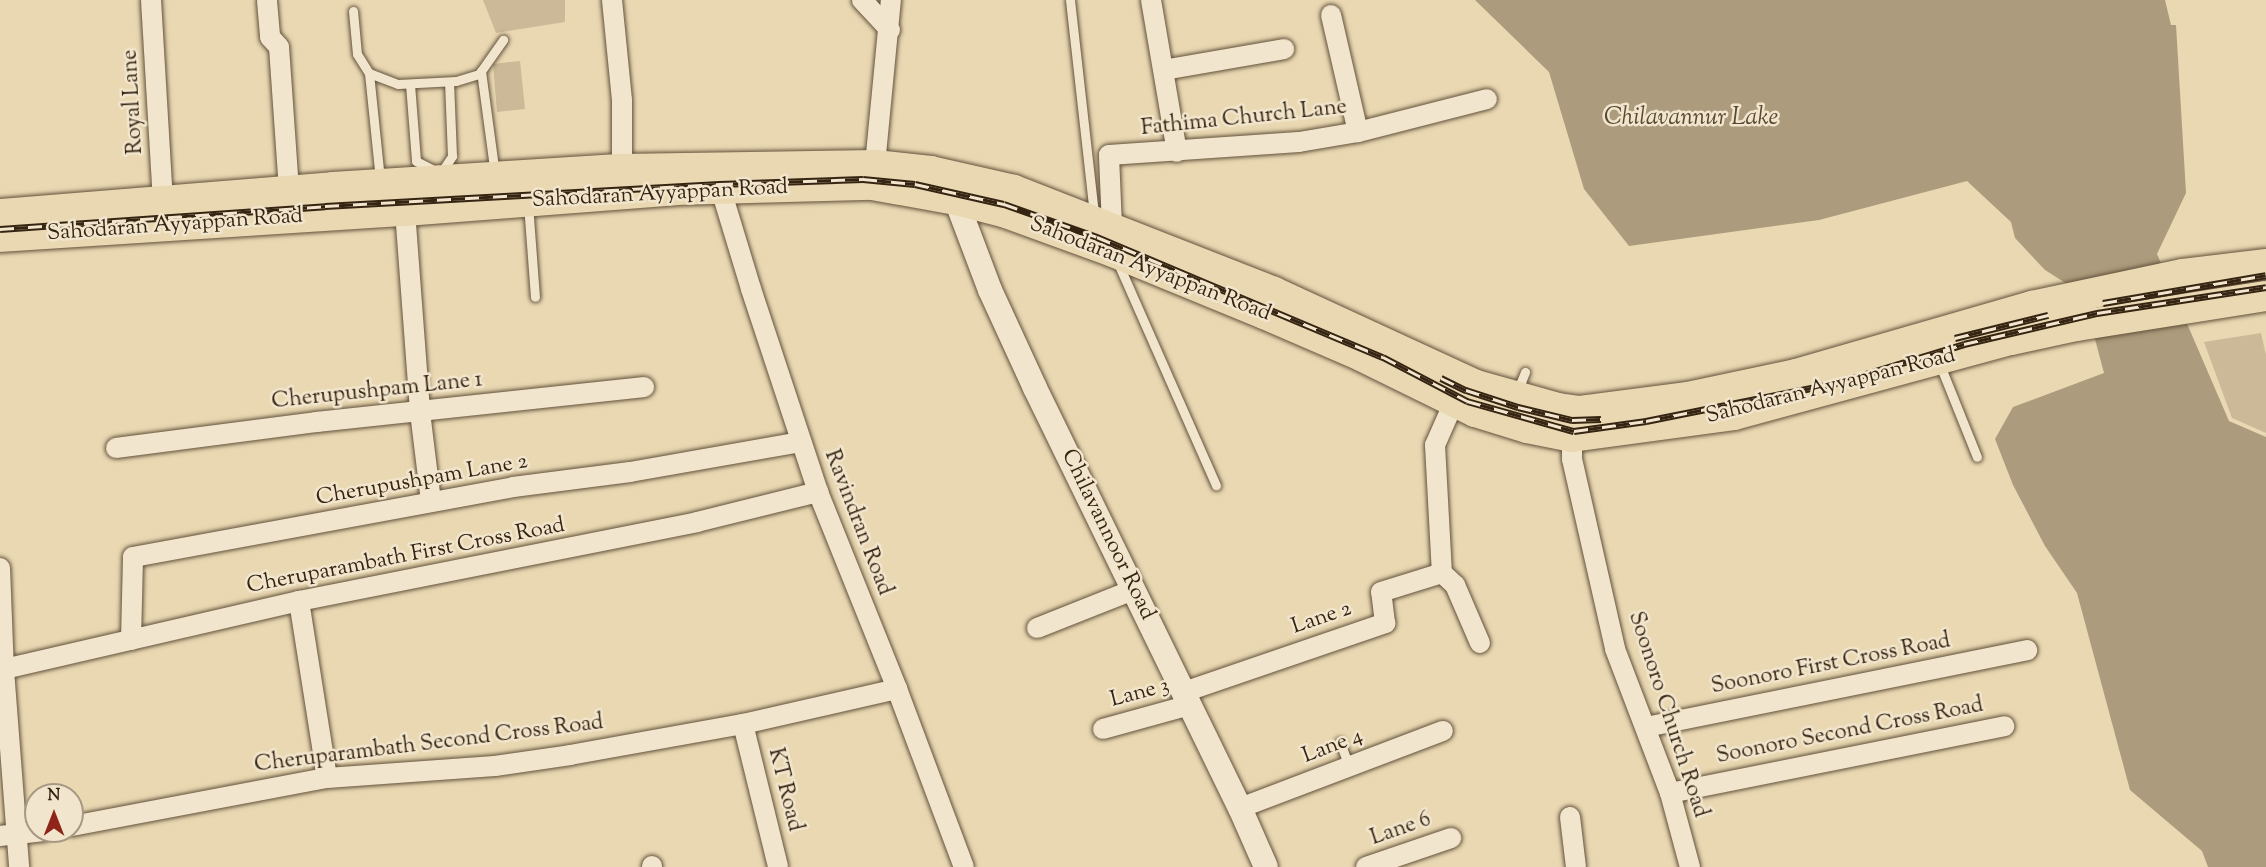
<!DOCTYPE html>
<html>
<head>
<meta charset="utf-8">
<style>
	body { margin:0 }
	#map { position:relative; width:2266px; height:867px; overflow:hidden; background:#e9d8b2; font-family:"Sorts Mill Goudy",serif }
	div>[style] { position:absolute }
	.green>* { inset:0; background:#cbb997 }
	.water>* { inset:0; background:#ac9b7c }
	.roads { filter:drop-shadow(0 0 2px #63513b) drop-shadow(0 0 2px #63513b) }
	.service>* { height:9px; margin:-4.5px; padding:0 4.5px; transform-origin:4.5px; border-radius:4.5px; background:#f1e6cd }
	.minor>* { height:20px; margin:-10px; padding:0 10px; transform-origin:10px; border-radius:10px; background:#f1e6cd }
	.tertiary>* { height:24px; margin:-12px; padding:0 12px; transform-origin:12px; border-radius:12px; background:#f1e6cd }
	.primary>* { height:30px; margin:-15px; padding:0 15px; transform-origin:15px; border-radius:15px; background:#e9d8b2 }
	.rail>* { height:7px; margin-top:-3.5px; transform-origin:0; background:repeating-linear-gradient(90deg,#f1e6cd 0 14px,#362413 0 28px); box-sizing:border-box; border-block:2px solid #362413 }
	span { translate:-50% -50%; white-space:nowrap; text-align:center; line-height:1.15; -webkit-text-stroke:5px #f1e6cd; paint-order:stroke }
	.street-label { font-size:22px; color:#362413 }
	.water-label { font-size:24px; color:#594832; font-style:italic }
	.north { position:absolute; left:24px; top:783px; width:60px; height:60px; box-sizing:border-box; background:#f1e6cd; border:2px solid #a69883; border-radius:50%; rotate:0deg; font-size:16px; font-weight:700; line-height:24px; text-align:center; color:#362413 }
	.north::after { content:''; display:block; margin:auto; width:21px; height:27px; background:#8f2418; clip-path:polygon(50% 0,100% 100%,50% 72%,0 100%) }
</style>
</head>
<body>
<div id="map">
	<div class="green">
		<i style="clip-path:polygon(483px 0,565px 0,565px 22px,496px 33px)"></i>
		<i style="clip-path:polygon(520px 61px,525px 109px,497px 112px,493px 64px)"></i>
		<i style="clip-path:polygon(2261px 333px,2266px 355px,2266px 433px,2232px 418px,2204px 342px)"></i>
	</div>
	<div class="water">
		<i style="clip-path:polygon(1475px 0,2165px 0,2171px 25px,2176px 25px,2186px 193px,2157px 254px,2229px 421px,2266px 437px,2266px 867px,2208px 867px,2202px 851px,2130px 790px,2077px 593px,2045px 546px,2013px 485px,1995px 439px,2013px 407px,2104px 373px,2083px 294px,2045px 270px,2015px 238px,2011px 222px,1967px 181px,1819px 220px,1629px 246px,1584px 189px,1549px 72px)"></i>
	</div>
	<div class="roads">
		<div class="service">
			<i style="left:1070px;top:0;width:216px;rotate:83.6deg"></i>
			<i style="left:353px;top:11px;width:43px;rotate:84.7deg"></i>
			<i style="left:357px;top:54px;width:22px;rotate:58deg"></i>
			<i style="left:369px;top:73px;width:107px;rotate:84.1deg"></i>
			<i style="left:481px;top:71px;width:104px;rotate:82.3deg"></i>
			<i style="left:369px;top:73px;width:31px;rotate:21deg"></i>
			<i style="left:398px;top:84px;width:58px;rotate:-3deg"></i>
			<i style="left:456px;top:81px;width:24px;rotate:-17deg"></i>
			<i style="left:479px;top:74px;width:42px;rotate:-54.8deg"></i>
			<i style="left:410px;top:84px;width:77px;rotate:85.5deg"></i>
			<i style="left:416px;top:161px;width:22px;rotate:27deg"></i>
			<i style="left:440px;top:174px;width:22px;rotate:-56deg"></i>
			<i style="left:452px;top:156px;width:74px;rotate:-92.3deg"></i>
			<i style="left:528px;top:204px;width:93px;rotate:85.7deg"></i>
			<i style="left:1118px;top:263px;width:243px;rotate:66.2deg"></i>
			<i style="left:1940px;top:365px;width:99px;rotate:68.1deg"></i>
			<i style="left:1522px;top:393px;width:11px;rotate:-95deg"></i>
			<i style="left:1521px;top:382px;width:11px;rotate:-68deg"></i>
			<i style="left:1340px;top:742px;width:27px;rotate:70deg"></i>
		</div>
		<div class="minor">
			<i style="left:151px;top:0;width:201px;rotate:86.6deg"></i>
			<i style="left:612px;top:0;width:100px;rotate:84.3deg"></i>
			<i style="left:622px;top:100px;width:69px;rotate:90deg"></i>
			<i style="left:862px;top:0;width:41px;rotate:47deg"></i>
			<i style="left:1151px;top:0;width:154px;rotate:80.3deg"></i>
			<i style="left:267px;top:1px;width:36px;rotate:85deg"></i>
			<i style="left:270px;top:37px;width:13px;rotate:48deg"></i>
			<i style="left:279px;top:47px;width:144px;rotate:86deg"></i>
			<i style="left:1331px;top:15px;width:120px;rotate:77deg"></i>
			<i style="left:1164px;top:70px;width:122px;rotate:-9.9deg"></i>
			<i style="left:875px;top:165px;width:166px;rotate:-84.5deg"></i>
			<i style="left:721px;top:190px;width:103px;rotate:73.1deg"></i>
			<i style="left:751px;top:289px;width:214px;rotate:71.7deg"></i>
			<i style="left:818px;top:492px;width:212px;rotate:68.1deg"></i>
			<i style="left:897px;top:689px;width:190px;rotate:69.4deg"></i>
			<i style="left:405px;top:211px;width:202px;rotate:85.7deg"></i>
			<i style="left:420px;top:412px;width:90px;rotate:83deg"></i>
			<i style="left:1112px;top:227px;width:72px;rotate:-92.4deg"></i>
			<i style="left:1109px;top:155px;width:190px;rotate:-3.9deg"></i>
			<i style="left:1299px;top:142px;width:60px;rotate:-9.6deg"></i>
			<i style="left:1358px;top:132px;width:133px;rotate:-14.3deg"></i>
			<i style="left:1454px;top:402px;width:47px;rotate:113.8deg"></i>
			<i style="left:1435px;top:445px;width:128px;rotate:86.9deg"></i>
			<i style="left:1442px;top:573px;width:18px;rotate:43deg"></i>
			<i style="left:1455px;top:585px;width:63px;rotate:66.7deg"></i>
			<i style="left:1572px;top:437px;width:22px;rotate:90deg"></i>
			<i style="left:1572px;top:459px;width:195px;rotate:77.2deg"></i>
			<i style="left:1615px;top:649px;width:154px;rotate:69.1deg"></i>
			<i style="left:1670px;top:793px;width:77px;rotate:74.9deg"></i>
			<i style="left:116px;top:448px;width:203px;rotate:-7.4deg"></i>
			<i style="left:317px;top:422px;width:329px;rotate:-6.1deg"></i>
			<i style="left:0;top:568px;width:102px;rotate:87.8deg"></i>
			<i style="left:4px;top:670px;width:198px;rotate:85.6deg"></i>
			<i style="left:299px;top:601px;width:179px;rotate:81deg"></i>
			<i style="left:1037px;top:628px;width:103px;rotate:-21.6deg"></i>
			<i style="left:131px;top:640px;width:83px;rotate:-88.6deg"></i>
			<i style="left:133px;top:557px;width:386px;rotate:-10.4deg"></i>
			<i style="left:513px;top:487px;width:118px;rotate:-7.3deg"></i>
			<i style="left:630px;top:472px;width:174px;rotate:-10deg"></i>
			<i style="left:0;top:670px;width:307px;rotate:-13deg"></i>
			<i style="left:299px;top:601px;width:406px;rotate:-11.2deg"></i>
			<i style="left:697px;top:522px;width:125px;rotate:-13.9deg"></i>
			<i style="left:1184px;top:692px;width:213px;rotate:-18.9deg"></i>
			<i style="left:1385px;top:623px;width:31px;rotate:-97deg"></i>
			<i style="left:1381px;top:592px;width:64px;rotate:-17.3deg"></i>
			<i style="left:743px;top:724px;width:147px;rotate:76.2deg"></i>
			<i style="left:1646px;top:727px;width:389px;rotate:-11.4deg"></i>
			<i style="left:1103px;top:729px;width:90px;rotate:-15.4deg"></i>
			<i style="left:1670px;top:793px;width:341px;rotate:-11.3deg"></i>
			<i style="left:1240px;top:808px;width:217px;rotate:-20.8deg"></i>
			<i style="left:1570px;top:817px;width:50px;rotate:83.2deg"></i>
			<i style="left:72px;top:826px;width:259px;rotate:-10.7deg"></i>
			<i style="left:327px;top:778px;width:168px;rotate:-4.1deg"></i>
			<i style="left:495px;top:766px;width:76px;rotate:-8.3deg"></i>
			<i style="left:570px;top:755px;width:176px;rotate:-10.2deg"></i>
			<i style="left:743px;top:724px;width:158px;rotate:-12.8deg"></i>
			<i style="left:0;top:836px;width:44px;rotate:-6.5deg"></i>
			<i style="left:652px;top:866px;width:1px;rotate:90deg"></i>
			<i style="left:1366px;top:867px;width:90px;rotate:-18.8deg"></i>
		</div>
		<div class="tertiary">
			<i style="left:956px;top:200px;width:96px;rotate:69.3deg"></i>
			<i style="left:990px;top:290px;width:108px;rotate:65.3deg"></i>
			<i style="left:1035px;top:388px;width:467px;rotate:64deg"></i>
			<i style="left:1240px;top:808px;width:64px;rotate:66.2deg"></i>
		</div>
		<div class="primary">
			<i style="left:0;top:214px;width:334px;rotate:-4.6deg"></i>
			<i style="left:333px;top:187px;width:290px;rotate:-3.6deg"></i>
			<i style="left:622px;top:169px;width:253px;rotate:-0.9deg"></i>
			<i style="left:875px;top:165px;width:56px;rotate:6.1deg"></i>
			<i style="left:931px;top:171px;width:85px;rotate:12.9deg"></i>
			<i style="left:1014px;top:190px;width:279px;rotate:21.4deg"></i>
			<i style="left:1274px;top:292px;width:222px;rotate:24.7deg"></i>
			<i style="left:1476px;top:385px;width:85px;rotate:15.7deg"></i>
			<i style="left:1558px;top:408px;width:22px;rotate:8deg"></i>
			<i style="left:1580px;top:411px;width:109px;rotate:-7.4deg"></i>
			<i style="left:1688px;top:397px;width:110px;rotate:-12deg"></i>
			<i style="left:1796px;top:374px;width:246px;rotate:-16.1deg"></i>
			<i style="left:2032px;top:306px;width:154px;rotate:-12deg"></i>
			<i style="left:2183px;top:274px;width:84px;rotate:-6.9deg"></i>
			<i style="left:0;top:237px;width:406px;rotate:-3.7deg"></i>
			<i style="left:405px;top:211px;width:271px;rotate:-4.4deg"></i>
			<i style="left:675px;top:190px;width:197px;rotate:-1.5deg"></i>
			<i style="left:872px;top:185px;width:85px;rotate:10.1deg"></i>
			<i style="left:956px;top:200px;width:52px;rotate:14.6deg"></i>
			<i style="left:1006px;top:213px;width:114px;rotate:20deg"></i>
			<i style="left:1113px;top:252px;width:163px;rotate:22.3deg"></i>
			<i style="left:1264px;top:314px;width:106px;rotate:23.4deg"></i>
			<i style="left:1361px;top:356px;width:127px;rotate:26.2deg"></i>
			<i style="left:1475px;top:412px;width:54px;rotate:17.1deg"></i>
			<i style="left:1527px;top:428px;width:46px;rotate:11.3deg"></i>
			<i style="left:1572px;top:437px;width:163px;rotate:-7.7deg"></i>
			<i style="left:1734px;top:415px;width:287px;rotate:-15.2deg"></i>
			<i style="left:2011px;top:340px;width:66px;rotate:-12.2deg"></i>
			<i style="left:2076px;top:326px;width:192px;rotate:-9deg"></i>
		</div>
	</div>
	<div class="rail">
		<i style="left:0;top:229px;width:326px;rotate:-4deg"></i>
		<i style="left:325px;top:206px;width:395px;rotate:-3.2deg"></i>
		<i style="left:719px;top:184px;width:144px;rotate:-2deg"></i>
		<i style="left:863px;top:179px;width:52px;rotate:5.5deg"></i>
		<i style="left:915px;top:184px;width:91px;rotate:12.7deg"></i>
		<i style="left:1004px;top:204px;width:99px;rotate:19.5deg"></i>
		<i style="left:1097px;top:237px;width:310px;rotate:22.8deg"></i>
		<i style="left:1383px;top:357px;width:95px;rotate:27.6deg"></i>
		<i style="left:1467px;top:401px;width:111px;rotate:15.7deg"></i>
		<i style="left:1574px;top:431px;width:73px;rotate:-7.9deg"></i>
		<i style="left:1646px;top:421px;width:194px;rotate:-11.3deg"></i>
		<i style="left:1836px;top:383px;width:134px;rotate:-16.9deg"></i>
		<i style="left:1964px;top:344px;width:137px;rotate:-13.1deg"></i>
		<i style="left:2097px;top:313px;width:171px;rotate:-8.7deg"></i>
		<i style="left:2103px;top:303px;width:165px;rotate:-9.7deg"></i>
		<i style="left:1955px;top:338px;width:96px;rotate:-13.9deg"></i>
		<i style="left:1441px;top:378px;width:28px;rotate:26deg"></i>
		<i style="left:1466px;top:390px;width:55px;rotate:18.1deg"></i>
		<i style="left:1518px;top:407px;width:56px;rotate:13.5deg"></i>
		<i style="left:1572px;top:420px;width:29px;rotate:-2deg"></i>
	</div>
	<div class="street-label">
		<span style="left:134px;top:102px;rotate:-93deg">Royal Lane</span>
		<span style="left:1244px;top:119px;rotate:-6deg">Fathima Church Lane</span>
		<span style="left:660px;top:195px;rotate:-3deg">Sahodaran Ayyappan Road</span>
		<span style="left:175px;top:226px;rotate:-4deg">Sahodaran Ayyappan Road</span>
		<span style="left:1150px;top:270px;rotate:21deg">Sahodaran Ayyappan Road</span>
		<span style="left:1831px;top:387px;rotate:-14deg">Sahodaran Ayyappan Road</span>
		<span style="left:377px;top:392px;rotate:-6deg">Cherupushpam Lane 1</span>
		<span style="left:422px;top:481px;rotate:-10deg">Cherupushpam Lane 2</span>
		<span style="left:857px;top:523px;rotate:69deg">Ravindran Road</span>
		<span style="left:1107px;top:535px;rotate:64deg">Chilavannoor Road</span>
		<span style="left:406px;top:557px;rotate:-11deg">Cheruparambath First Cross Road</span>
		<span style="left:1322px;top:619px;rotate:-19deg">Lane 2</span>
		<span style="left:1831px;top:665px;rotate:-11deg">Soonoro First Cross Road</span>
		<span style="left:1140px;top:694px;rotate:-15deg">Lane 3</span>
		<span style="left:1667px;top:715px;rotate:72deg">Soonoro Church Road</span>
		<span style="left:1850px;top:732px;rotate:-11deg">Soonoro Second Cross Road</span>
		<span style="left:429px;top:745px;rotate:-7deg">Cheruparambath Second Cross Road</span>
		<span style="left:1333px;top:747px;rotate:-21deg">Lane 4</span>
		<span style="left:784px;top:790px;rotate:76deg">KT Road</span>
		<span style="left:1401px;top:830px;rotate:-19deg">Lane 6</span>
	</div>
	<div class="water-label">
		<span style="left:1691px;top:119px">Chilavannur Lake</span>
	</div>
	<div class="north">N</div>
</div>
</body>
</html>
